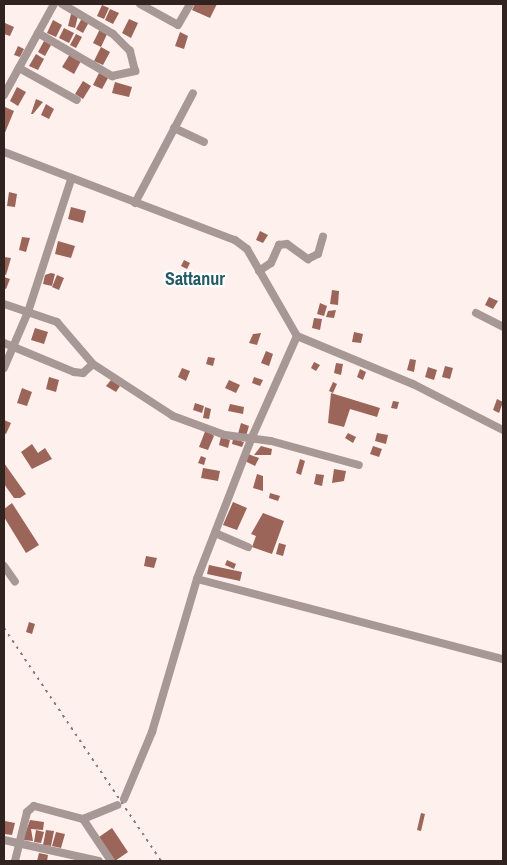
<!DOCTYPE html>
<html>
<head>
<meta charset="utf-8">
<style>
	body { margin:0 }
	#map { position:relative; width:507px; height:865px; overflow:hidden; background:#fef0ec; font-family:"Archivo Narrow",sans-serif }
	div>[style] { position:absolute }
	.building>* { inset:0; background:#9b655a }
	.minor>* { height:8px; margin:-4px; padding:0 4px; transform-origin:4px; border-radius:4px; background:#a79895 }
	.rail>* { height:2px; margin-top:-1px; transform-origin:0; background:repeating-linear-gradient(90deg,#877a76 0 2.5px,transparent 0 7.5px) }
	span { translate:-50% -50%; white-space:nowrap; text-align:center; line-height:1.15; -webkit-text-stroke:4.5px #fff; paint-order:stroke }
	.district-label { font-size:18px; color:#235a65; font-weight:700 }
	.frame { position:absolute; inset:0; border:5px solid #302320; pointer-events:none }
</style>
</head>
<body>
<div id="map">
	<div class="building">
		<i style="clip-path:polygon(195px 4px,217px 4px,210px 18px,192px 10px)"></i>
		<i style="clip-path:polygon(102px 5px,109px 8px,104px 19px,97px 16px)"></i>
		<i style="clip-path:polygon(110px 9px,119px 13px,113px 24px,105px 20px)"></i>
		<i style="clip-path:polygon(71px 14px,78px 16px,75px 28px,68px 26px)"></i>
		<i style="clip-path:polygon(82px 18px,89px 22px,83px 33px,76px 29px)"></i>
		<i style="clip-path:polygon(129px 19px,138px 23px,131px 38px,122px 33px)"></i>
		<i style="clip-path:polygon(53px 20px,62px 25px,56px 37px,47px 33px)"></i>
		<i style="clip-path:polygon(5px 23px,14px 27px,10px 36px,4px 34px)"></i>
		<i style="clip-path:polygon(64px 28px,74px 33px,69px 43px,59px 38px)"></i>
		<i style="clip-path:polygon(100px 29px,108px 32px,101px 47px,93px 43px)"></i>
		<i style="clip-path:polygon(180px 32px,188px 36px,184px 49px,175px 46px)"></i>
		<i style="clip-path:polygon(76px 34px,82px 37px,76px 48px,70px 45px)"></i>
		<i style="clip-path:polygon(44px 41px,51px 45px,45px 56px,38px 52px)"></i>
		<i style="clip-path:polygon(18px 46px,24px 49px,20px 57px,14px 55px)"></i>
		<i style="clip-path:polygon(101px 47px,110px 52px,103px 65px,94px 61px)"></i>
		<i style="clip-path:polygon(36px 54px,44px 59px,38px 70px,29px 66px)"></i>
		<i style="clip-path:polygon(70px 54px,81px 61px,74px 74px,62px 67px)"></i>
		<i style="clip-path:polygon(99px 73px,108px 78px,102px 89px,93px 85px)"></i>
		<i style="clip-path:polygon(83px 81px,91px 86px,83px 99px,75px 94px)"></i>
		<i style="clip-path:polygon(115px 82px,132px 87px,129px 97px,112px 93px)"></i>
		<i style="clip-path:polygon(17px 87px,26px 92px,18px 106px,10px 101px)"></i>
		<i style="clip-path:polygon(36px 99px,43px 102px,33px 114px,31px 114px)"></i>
		<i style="clip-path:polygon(46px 104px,54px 109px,49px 119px,41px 115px)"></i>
		<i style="clip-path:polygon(5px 107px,14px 111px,4px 135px,4px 111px)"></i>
		<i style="clip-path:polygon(9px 192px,17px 194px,15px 207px,7px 206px)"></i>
		<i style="clip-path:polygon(71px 207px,86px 211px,83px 223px,68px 219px)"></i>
		<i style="clip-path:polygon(260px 231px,268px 235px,263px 243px,256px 240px)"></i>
		<i style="clip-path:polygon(22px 237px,30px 238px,26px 252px,19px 250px)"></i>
		<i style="clip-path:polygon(58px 241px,75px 246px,71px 258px,55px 254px)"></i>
		<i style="clip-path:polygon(4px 257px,11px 258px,6px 275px,4px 274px)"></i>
		<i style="clip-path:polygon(184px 260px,190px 263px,187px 269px,181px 266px)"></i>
		<i style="clip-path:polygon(51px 273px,55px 274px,52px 286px,43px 284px,45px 275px)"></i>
		<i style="clip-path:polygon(57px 275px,64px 278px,59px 290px,52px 287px)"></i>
		<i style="clip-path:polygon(4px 277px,10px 279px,6px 289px,4px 288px)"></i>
		<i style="clip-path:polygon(332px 290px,339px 291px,338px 305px,330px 304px)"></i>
		<i style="clip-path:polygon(489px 297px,498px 301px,493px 309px,485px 305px)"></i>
		<i style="clip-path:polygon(320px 303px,327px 306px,324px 316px,317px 314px)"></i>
		<i style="clip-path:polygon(336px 310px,334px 318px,326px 317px,328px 311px)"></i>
		<i style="clip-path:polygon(314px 318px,322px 319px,320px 330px,312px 328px)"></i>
		<i style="clip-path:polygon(35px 328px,48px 332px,44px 344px,31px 340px)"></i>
		<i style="clip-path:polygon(354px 332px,363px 334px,361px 343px,352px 342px)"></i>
		<i style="clip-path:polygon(261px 333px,257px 345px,249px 343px,253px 334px)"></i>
		<i style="clip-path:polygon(266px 351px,273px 354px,269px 366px,261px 363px)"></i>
		<i style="clip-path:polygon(208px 357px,215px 358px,213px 366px,206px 364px)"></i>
		<i style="clip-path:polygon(410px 359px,416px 360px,414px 372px,407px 370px)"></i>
		<i style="clip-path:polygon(314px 362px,320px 365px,316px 371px,311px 368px)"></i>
		<i style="clip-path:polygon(336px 363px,343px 364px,341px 375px,334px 373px)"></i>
		<i style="clip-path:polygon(445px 366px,453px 368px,450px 379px,442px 377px)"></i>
		<i style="clip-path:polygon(428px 367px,437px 370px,434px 380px,425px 377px)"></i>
		<i style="clip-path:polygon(182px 368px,190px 371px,186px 381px,178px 377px)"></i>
		<i style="clip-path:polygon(360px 369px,366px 372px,363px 380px,357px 377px)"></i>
		<i style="clip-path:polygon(49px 377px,59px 380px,56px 392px,46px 389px)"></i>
		<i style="clip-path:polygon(254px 377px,263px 380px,260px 386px,252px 383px)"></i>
		<i style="clip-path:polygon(111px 380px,120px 386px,116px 392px,106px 386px)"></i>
		<i style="clip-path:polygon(229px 380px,240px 385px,236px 393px,225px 388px)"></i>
		<i style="clip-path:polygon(333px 382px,337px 384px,333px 393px,329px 391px)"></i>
		<i style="clip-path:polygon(22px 388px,32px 392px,27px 406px,17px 403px)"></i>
		<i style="clip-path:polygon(331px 393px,380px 408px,377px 417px,350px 409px,344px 427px,328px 423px)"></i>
		<i style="clip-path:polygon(497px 399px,503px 402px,499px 413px,493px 410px)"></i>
		<i style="clip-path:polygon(393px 401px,399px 402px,397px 409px,391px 408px)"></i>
		<i style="clip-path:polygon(195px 403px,204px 406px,202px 413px,193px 410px)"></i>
		<i style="clip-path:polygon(230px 404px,244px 407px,243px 414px,228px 411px)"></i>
		<i style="clip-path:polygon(205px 407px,211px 409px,209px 419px,203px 418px)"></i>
		<i style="clip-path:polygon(4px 420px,11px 423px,6px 434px,4px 433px)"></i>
		<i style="clip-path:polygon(241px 423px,249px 426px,246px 436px,238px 434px)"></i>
		<i style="clip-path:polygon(206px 429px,214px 436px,208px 450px,199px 447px)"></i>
		<i style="clip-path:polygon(348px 433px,356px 437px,353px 443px,345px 438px)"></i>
		<i style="clip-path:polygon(377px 433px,388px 435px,386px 444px,375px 441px)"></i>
		<i style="clip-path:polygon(221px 437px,230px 440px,228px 448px,219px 445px)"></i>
		<i style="clip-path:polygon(233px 439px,244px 442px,242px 447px,232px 444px)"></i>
		<i style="clip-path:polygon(32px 444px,38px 453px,45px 448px,52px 459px,32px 469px,21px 452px)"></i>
		<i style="clip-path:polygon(261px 446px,272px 449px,271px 455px,254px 455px)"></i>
		<i style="clip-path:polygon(373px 446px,382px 449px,379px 457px,370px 454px)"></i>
		<i style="clip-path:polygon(248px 454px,259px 458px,255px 466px,245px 461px)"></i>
		<i style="clip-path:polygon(201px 456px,206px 458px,204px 465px,198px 463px)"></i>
		<i style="clip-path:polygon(300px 459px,305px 461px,301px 475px,296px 473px)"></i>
		<i style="clip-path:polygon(4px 463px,26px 494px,20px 498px,14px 498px,4px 484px)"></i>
		<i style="clip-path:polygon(203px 468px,220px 471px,218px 481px,201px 478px)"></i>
		<i style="clip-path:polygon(334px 469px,346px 471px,344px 481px,332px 483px)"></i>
		<i style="clip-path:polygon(257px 474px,263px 476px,263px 491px,253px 488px)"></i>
		<i style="clip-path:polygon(316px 474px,324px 475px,322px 486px,314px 484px)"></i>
		<i style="clip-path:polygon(270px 493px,280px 496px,278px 501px,269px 498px)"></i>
		<i style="clip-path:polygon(233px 502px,247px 508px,237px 530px,223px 525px)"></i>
		<i style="clip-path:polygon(12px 503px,39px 545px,26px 553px,4px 517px,4px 509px)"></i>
		<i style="clip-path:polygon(263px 513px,284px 521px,272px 554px,252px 547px,256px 536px,251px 534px)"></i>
		<i style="clip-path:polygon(279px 543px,286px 545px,283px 556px,276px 554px)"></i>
		<i style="clip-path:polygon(146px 556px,157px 558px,154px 568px,144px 566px)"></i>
		<i style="clip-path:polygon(227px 560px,236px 564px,234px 569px,225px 565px)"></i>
		<i style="clip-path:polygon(209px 565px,242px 572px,240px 581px,207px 574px)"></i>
		<i style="clip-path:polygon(29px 622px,35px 624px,32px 634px,26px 632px)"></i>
		<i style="clip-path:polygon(421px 813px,425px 814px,421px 831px,417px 830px)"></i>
		<i style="clip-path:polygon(30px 820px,44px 822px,43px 830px,31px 829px,33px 841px,23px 840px)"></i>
		<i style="clip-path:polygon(5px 821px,15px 823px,12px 835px,4px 834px)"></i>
		<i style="clip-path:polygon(112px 828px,128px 852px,115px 861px,99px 837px)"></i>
		<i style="clip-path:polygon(36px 830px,44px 832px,41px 843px,34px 842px)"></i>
		<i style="clip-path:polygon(46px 830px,54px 831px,51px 846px,43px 845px)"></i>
		<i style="clip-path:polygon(56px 832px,65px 834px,61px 848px,52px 846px)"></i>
		<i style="clip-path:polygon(39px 853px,48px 855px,47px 861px,37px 861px)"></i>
	</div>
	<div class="minor">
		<i style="left:140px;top:4px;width:43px;rotate:28.9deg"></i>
		<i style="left:178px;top:25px;width:24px;rotate:-60deg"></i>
		<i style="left:38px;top:33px;width:86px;rotate:30.2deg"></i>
		<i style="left:112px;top:76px;width:24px;rotate:-12deg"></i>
		<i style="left:135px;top:71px;width:21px;rotate:-104deg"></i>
		<i style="left:130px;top:51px;width:24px;rotate:-135deg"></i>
		<i style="left:113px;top:34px;width:59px;rotate:-149.5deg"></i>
		<i style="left:19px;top:68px;width:66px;rotate:28.9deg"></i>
		<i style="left:4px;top:95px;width:104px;rotate:-61.2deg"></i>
		<i style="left:174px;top:128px;width:33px;rotate:25deg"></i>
		<i style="left:4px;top:152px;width:247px;rotate:20.9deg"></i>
		<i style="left:235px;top:240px;width:15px;rotate:37deg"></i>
		<i style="left:247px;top:249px;width:100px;rotate:60.1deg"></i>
		<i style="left:297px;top:336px;width:126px;rotate:22.5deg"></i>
		<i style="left:413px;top:384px;width:101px;rotate:27.1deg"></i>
		<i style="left:135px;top:203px;width:124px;rotate:-62.2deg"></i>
		<i style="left:259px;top:271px;width:14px;rotate:-34deg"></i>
		<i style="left:271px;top:263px;width:20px;rotate:-66deg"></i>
		<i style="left:279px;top:245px;width:8px;rotate:-7deg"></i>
		<i style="left:287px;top:244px;width:26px;rotate:36deg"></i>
		<i style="left:308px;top:259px;width:11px;rotate:-27deg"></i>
		<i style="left:318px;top:254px;width:18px;rotate:-74deg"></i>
		<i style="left:4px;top:304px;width:56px;rotate:18.8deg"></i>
		<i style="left:57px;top:322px;width:55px;rotate:49.4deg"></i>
		<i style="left:93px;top:364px;width:95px;rotate:33deg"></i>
		<i style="left:173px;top:416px;width:55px;rotate:20.1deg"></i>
		<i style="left:225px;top:435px;width:46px;rotate:7.4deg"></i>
		<i style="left:271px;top:441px;width:91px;rotate:15.3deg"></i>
		<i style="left:476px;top:313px;width:30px;rotate:27deg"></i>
		<i style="left:297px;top:336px;width:111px;rotate:114deg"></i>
		<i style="left:252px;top:437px;width:152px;rotate:111.2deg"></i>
		<i style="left:197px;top:579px;width:316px;rotate:14.7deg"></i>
		<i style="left:4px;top:343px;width:76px;rotate:22.5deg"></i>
		<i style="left:74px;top:372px;width:9px;rotate:6deg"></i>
		<i style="left:83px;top:373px;width:13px;rotate:-42deg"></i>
		<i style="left:4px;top:368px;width:61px;rotate:-66.8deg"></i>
		<i style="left:28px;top:312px;width:139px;rotate:-72deg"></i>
		<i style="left:215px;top:533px;width:36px;rotate:23deg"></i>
		<i style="left:4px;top:566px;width:19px;rotate:55deg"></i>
		<i style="left:124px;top:799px;width:73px;rotate:-67.3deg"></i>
		<i style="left:152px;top:732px;width:159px;rotate:-73.6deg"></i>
		<i style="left:83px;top:819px;width:37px;rotate:-22deg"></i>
		<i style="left:4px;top:840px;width:97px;rotate:12.5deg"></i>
		<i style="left:15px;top:861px;width:50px;rotate:-76.2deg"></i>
		<i style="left:27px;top:812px;width:9px;rotate:-41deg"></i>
		<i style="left:34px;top:806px;width:51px;rotate:14.9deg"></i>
		<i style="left:83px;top:819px;width:50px;rotate:56.3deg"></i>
	</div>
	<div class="rail">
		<i style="left:4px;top:628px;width:281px;rotate:56deg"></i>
	</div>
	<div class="district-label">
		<span style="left:195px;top:279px">Sattanur</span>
	</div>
	<div class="frame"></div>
</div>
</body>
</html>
